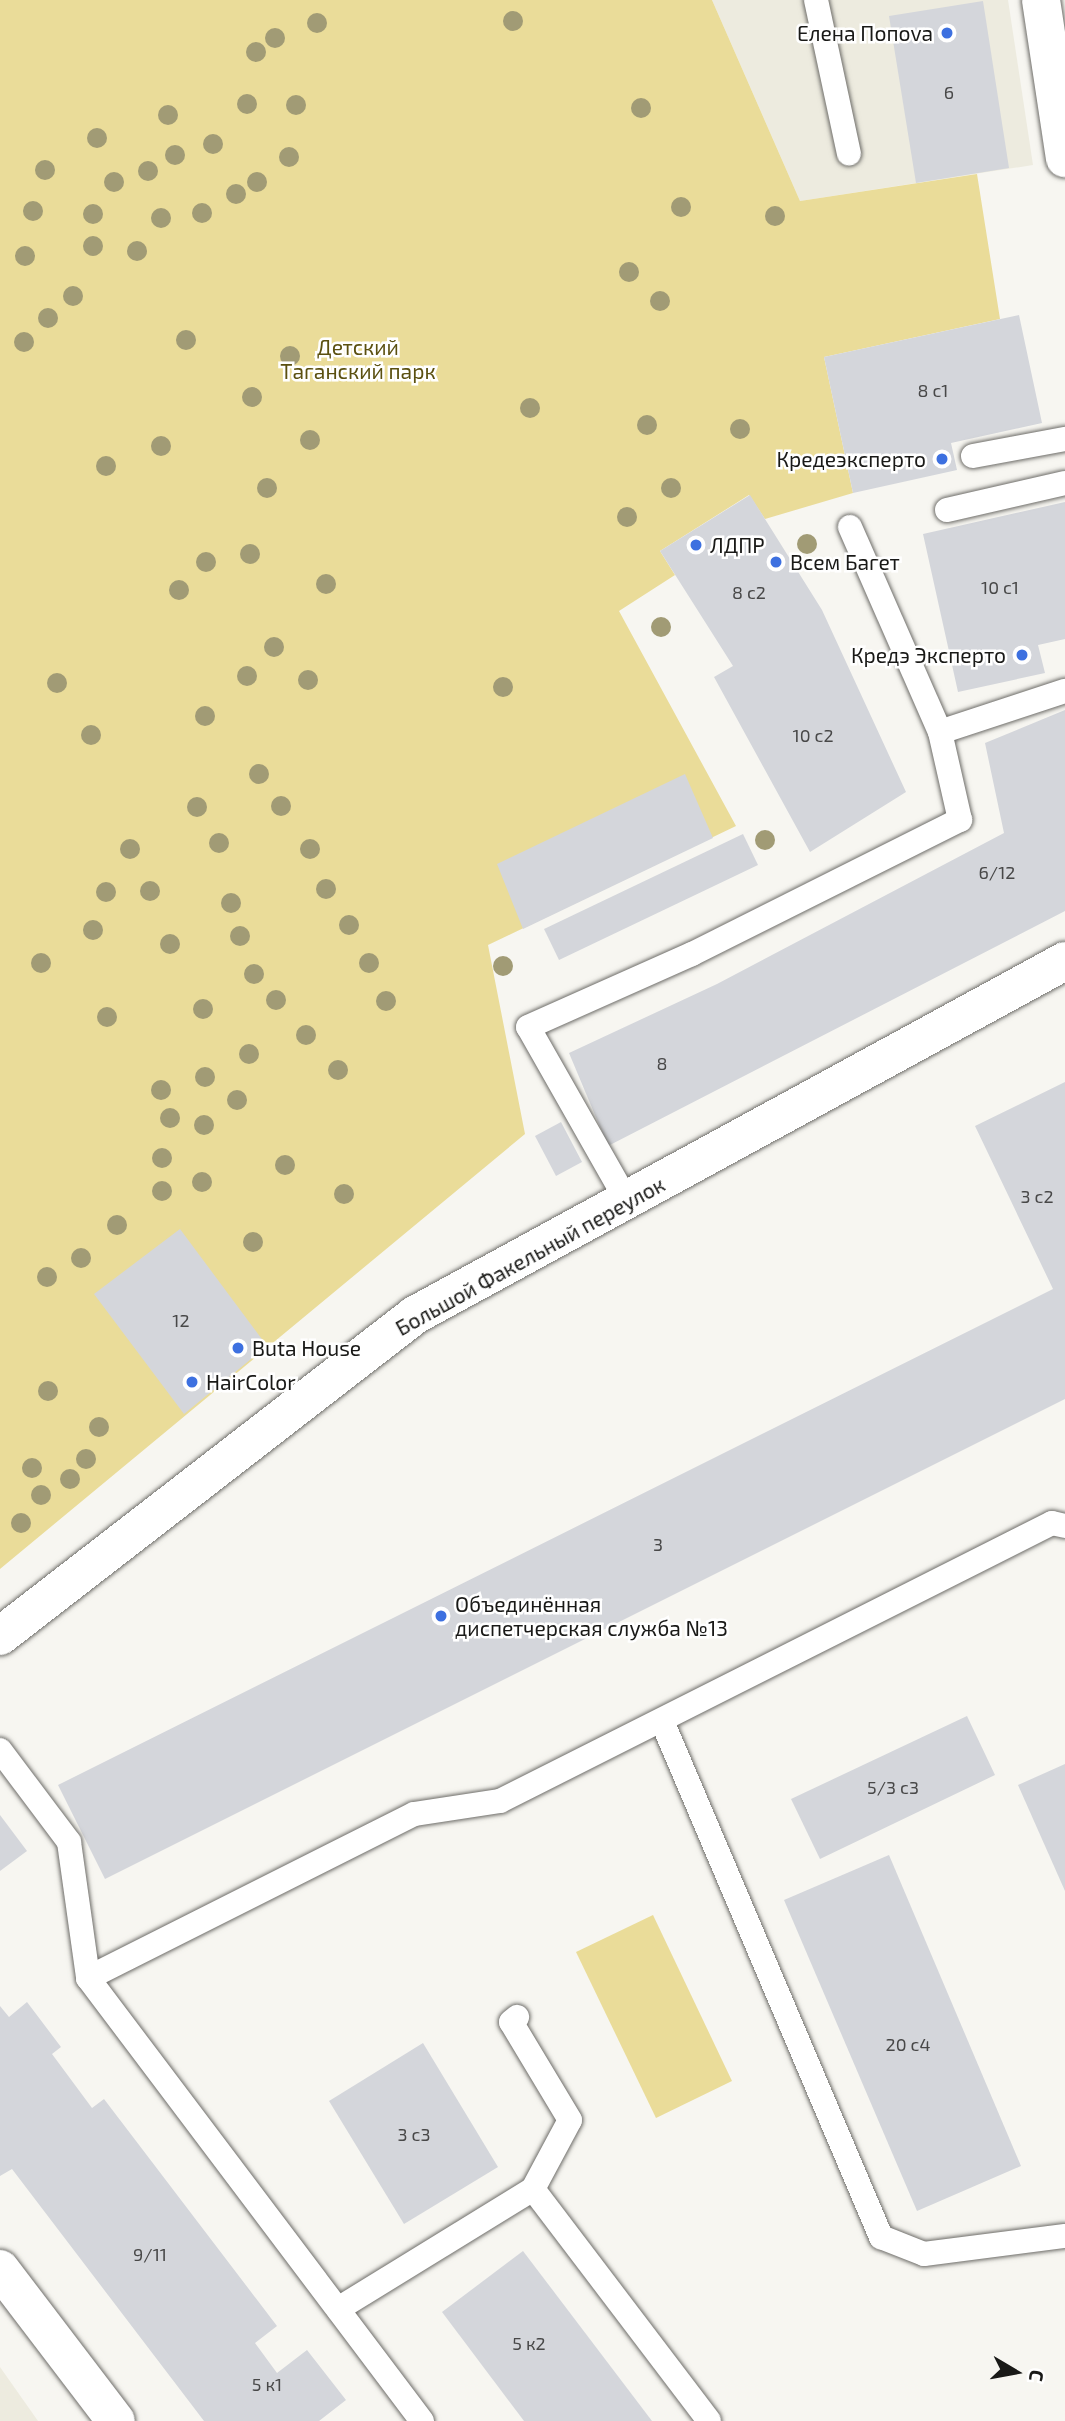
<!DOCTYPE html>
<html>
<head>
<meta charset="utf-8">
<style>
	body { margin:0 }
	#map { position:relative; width:1065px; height:2421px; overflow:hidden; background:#f7f6f1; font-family:"Exo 2",sans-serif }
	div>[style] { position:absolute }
	.built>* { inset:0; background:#edebdf }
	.green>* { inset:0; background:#eadc99 }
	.building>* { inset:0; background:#d4d6db }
	.roads { filter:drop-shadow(0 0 2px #6e6d69) drop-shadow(0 0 2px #6e6d69) }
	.service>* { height:24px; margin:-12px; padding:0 12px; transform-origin:12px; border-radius:12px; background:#fff }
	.minor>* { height:38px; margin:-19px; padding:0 19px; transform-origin:19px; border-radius:19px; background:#fff }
	.tertiary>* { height:38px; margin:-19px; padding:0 19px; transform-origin:19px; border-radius:19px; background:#fff }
	.trees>* { width:20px; height:20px; margin:-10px; border-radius:50%; background:#a19b75 }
	.dots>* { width:19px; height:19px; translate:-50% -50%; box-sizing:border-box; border:4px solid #fff; border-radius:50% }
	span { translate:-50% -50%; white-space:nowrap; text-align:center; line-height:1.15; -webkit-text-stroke:5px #fff; paint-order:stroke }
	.number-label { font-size:18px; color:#484848 }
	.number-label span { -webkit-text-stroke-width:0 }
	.poi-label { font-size:21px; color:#191917 }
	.right { translate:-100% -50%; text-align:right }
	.left { translate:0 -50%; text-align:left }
	.park-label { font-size:21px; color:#5b5010 }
	.street-label { font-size:21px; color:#191917 }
	.north { position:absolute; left:981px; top:2337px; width:70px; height:70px; -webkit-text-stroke:5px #fff; paint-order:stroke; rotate:100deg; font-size:19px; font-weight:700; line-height:28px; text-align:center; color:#191917 }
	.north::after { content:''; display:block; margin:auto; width:24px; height:32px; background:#191917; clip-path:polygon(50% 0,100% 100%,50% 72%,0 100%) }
</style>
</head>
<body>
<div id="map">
	<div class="built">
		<i style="clip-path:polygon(712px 0,1008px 0,1033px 165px,800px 201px)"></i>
		<i style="clip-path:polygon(0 2367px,38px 2421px,0 2421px)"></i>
	</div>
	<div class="green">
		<i style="clip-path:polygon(0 0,712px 0,800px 201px,977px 174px,1000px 319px,824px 357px,853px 493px,765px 519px,749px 495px,660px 551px,675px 575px,619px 611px,736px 826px,488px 945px,525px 1134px,0 1569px)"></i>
		<i style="clip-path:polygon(653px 1915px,732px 2081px,656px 2118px,576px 1952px)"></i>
	</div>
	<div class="building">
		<i style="clip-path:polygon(983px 1px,1009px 168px,916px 183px,889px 16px)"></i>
		<i style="clip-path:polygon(1019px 315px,1042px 423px,951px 443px,957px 470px,853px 493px,824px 357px)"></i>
		<i style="clip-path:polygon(750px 495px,822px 610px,906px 792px,810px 852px,714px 677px,733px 666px,660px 551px)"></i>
		<i style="clip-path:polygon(1065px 502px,1065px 639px,1038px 645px,1045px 673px,958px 692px,923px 534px)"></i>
		<i style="clip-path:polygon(1065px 710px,1065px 911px,608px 1146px,569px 1053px,717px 984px,1004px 833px,985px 743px)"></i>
		<i style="clip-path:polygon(685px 774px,713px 838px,523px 929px,497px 864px)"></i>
		<i style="clip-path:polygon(743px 834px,758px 865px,559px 960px,544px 929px)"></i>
		<i style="clip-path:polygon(1065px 1082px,1065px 1399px,105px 1879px,58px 1785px,1053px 1289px,975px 1126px)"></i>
		<i style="clip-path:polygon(561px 1122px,582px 1162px,556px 1176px,535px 1136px)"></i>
		<i style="clip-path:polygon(180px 1229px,267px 1346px,184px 1414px,94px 1294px)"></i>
		<i style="clip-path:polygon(967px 1716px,995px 1775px,820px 1859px,791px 1799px)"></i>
		<i style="clip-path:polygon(1065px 1764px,1065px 1891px,1018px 1785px)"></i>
		<i style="clip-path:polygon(0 1815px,27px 1851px,0 1871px)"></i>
		<i style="clip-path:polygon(889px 1855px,1021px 2166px,917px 2211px,784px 1900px)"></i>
		<i style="clip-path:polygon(27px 2002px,61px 2047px,52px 2054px,92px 2108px,104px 2099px,277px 2326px,255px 2343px,277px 2373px,307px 2350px,346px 2400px,319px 2421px,204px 2421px,12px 2169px,0 2176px,0 2006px,9px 2017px)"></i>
		<i style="clip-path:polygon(423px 2043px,498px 2167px,404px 2224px,329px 2101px)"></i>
		<i style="clip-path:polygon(523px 2251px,652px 2421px,524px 2421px,442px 2312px)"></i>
	</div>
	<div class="roads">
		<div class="service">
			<i style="left:816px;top:0;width:157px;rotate:77.9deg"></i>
			<i style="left:973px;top:456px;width:94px;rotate:-10.5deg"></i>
			<i style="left:947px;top:510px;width:121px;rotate:-12.9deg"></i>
			<i style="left:850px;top:527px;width:224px;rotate:66.3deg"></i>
			<i style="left:627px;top:1201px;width:200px;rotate:-119.6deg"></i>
			<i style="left:528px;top:1027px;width:180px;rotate:-24deg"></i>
			<i style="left:692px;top:954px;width:300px;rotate:-26.6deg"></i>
			<i style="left:960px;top:820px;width:90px;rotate:-102.8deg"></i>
			<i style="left:940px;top:732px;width:132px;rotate:-18.2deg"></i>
			<i style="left:662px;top:1721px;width:561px;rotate:67deg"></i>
			<i style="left:881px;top:2237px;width:46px;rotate:21.6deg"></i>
			<i style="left:924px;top:2254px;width:142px;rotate:-7.3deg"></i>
			<i style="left:0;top:1750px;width:115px;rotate:53.1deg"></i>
			<i style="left:69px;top:1842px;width:137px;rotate:82deg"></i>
			<i style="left:88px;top:1978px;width:555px;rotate:52.99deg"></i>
			<i style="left:88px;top:1978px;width:365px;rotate:-26.7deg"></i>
			<i style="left:414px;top:1814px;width:87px;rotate:-8.6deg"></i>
			<i style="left:500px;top:1801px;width:618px;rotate:-26.73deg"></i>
			<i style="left:1052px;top:1523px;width:13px;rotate:13deg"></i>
			<i style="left:533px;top:2189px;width:291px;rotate:52.8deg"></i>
			<i style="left:338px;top:2309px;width:229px;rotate:-31.6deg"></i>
			<i style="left:533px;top:2189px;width:78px;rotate:-61.8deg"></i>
			<i style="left:570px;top:2120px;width:114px;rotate:-121deg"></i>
			<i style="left:511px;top:2022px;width:8px;rotate:-40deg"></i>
		</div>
		<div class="minor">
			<i style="left:0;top:1636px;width:525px;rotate:-37.72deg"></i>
			<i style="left:415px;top:1315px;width:740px;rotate:-28.57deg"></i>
			<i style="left:0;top:2269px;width:191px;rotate:52.7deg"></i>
		</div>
		<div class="tertiary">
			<i style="left:1041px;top:0;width:160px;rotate:81.4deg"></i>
		</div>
	</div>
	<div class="trees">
		<i style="left:513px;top:21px"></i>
		<i style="left:317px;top:23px"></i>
		<i style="left:275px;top:38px"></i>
		<i style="left:256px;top:52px"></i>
		<i style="left:247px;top:104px"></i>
		<i style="left:296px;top:105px"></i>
		<i style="left:641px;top:108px"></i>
		<i style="left:168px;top:115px"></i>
		<i style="left:97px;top:138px"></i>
		<i style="left:213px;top:144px"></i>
		<i style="left:175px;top:155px"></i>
		<i style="left:289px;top:157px"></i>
		<i style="left:45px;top:170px"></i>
		<i style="left:148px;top:171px"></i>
		<i style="left:114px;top:182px"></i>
		<i style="left:257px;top:182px"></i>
		<i style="left:236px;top:194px"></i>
		<i style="left:681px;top:207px"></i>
		<i style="left:33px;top:211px"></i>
		<i style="left:202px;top:213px"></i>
		<i style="left:93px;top:214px"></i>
		<i style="left:775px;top:216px"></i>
		<i style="left:161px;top:218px"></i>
		<i style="left:93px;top:246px"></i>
		<i style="left:137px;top:251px"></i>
		<i style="left:25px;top:256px"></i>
		<i style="left:629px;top:272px"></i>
		<i style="left:73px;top:296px"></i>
		<i style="left:660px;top:301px"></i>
		<i style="left:48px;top:318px"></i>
		<i style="left:186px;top:340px"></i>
		<i style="left:24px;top:342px"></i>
		<i style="left:290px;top:356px"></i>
		<i style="left:252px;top:397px"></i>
		<i style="left:530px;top:408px"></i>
		<i style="left:647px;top:425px"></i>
		<i style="left:740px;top:429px"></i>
		<i style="left:310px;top:440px"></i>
		<i style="left:161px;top:446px"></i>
		<i style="left:106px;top:466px"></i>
		<i style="left:267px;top:488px"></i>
		<i style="left:671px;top:488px"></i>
		<i style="left:627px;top:517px"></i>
		<i style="left:807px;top:544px"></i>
		<i style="left:250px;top:554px"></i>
		<i style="left:206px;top:562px"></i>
		<i style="left:326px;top:584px"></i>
		<i style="left:179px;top:590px"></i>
		<i style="left:661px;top:627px"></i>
		<i style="left:274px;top:647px"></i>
		<i style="left:247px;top:676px"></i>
		<i style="left:308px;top:680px"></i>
		<i style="left:57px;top:683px"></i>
		<i style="left:503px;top:687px"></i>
		<i style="left:205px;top:716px"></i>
		<i style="left:91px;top:735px"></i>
		<i style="left:259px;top:774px"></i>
		<i style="left:281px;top:806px"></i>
		<i style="left:197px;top:807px"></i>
		<i style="left:765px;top:840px"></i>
		<i style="left:219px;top:843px"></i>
		<i style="left:130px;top:849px"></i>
		<i style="left:310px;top:849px"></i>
		<i style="left:326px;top:889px"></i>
		<i style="left:150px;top:891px"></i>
		<i style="left:106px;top:892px"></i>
		<i style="left:231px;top:903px"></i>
		<i style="left:349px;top:925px"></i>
		<i style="left:93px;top:930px"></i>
		<i style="left:240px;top:936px"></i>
		<i style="left:170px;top:944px"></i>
		<i style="left:41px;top:963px"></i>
		<i style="left:369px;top:963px"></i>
		<i style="left:503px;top:966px"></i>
		<i style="left:254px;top:974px"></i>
		<i style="left:276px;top:1000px"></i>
		<i style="left:386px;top:1001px"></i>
		<i style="left:203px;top:1009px"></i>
		<i style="left:107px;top:1017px"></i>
		<i style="left:306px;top:1035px"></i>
		<i style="left:249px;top:1054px"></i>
		<i style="left:338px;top:1070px"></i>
		<i style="left:205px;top:1077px"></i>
		<i style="left:161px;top:1090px"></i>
		<i style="left:237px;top:1100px"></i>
		<i style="left:170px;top:1118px"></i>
		<i style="left:204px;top:1125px"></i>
		<i style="left:162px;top:1158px"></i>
		<i style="left:285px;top:1165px"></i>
		<i style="left:202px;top:1182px"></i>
		<i style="left:162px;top:1191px"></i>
		<i style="left:344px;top:1194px"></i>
		<i style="left:117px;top:1225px"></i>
		<i style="left:253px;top:1242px"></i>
		<i style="left:81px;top:1258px"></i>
		<i style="left:47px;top:1277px"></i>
		<i style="left:48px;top:1391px"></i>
		<i style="left:99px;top:1427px"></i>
		<i style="left:86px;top:1459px"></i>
		<i style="left:32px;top:1468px"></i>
		<i style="left:70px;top:1479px"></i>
		<i style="left:41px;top:1495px"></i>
		<i style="left:21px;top:1523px"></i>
	</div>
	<div class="dots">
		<i style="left:947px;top:33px;background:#3d70e0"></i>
		<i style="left:942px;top:459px;background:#3d70e0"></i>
		<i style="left:696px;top:545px;background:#3d70e0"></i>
		<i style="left:776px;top:562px;background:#3d70e0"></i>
		<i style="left:1022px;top:655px;background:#3d70e0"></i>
		<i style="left:238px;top:1348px;background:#3d70e0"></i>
		<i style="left:192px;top:1382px;background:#3d70e0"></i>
		<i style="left:441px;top:1616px;background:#3d70e0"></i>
	</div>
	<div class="number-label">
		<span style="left:949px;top:92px">6</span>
		<span style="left:933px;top:390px">8 с1</span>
		<span style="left:1000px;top:587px">10 с1</span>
		<span style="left:749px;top:592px">8 с2</span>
		<span style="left:813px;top:735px">10 с2</span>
		<span style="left:997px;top:872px">6/12</span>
		<span style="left:662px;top:1063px">8</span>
		<span style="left:1037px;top:1196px">3 с2</span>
		<span style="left:181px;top:1320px">12</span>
		<span style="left:658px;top:1544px">3</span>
		<span style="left:893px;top:1787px">5/3 с3</span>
		<span style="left:908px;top:2044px">20 с4</span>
		<span style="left:414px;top:2134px">3 с3</span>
		<span style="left:150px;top:2254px">9/11</span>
		<span style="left:529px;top:2343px">5 к2</span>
		<span style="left:267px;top:2384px">5 к1</span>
	</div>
	<div class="poi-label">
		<span class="right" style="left:933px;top:33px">Елена Попоva</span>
		<span class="right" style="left:926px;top:459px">Кредеэксперто</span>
		<span class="left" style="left:710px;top:545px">ЛДПР</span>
		<span class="left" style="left:790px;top:562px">Всем Багет</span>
		<span class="right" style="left:1006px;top:655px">Кредэ Эксперто</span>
		<span class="left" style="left:252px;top:1348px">Buta House</span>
		<span class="left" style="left:206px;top:1382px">HairColor</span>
		<span class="left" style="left:455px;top:1616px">Объединённая<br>диспетчерская служба №13</span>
	</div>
	<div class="park-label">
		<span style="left:358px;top:359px">Детский<br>Таганский парк</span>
	</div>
	<div class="street-label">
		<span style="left:530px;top:1256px;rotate:-29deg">Большой Факельный переулок</span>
	</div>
	<div class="north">С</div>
</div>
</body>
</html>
